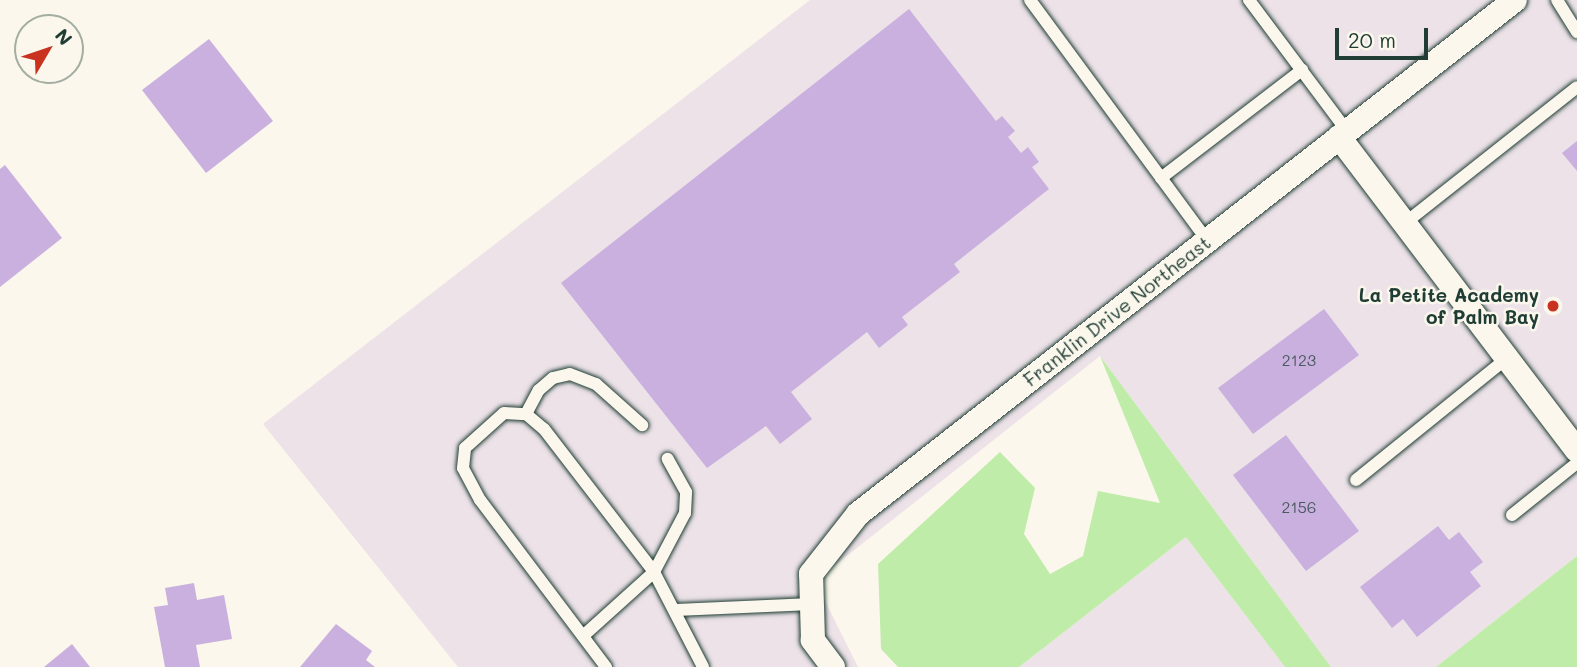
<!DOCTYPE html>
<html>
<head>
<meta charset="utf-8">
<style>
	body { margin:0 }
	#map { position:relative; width:1577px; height:667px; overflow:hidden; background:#fbf7ec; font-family:Mali,sans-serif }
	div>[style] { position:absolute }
	.built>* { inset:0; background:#ece2e8 }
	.green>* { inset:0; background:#c0eca9 }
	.building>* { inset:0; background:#cab0df }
	.roads { filter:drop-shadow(0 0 2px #1f3d34) drop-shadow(0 0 2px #1f3d34) }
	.lane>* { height:12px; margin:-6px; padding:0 6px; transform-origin:6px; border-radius:6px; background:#fbf7ec }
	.street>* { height:24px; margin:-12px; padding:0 12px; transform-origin:12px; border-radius:12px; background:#fbf7ec }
	.dots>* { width:19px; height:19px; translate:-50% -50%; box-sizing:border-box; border:4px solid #fbf7ec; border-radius:50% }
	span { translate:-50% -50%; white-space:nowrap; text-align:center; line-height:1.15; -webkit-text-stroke:5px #fbf7ec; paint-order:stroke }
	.number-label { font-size:16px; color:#4a5a5f }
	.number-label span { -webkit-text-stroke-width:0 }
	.poi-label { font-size:19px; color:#1f3d34; font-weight:700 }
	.right { translate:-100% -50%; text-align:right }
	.street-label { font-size:19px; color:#1f3d34 }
	.north { position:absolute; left:14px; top:14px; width:70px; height:70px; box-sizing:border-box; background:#fbf7ec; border:2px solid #a3ada2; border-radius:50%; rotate:51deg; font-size:19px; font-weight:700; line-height:28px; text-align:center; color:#1f3d34 }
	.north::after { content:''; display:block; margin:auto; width:24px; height:32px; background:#c8321e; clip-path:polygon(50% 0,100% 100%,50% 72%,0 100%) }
	.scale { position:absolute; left:1335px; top:28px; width:93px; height:32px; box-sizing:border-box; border:4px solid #1f3d34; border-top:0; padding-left:9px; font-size:21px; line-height:24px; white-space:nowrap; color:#1f3d34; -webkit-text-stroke:5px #fbf7ec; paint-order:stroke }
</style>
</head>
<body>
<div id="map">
	<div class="built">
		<i style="clip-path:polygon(810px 0,1577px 0,1577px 556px,1436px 667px,1331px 667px,1100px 356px,815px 581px,858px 667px,458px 667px,263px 424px)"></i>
		<i style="clip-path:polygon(1186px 537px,1285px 667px,1019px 667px)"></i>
	</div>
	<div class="green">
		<i style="clip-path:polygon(1100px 356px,1331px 667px,1285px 667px,1186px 537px,1019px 667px,898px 667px,881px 649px,878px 564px,1000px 452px,1035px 488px,1024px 534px,1050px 574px,1083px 556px,1098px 491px,1160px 503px)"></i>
		<i style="clip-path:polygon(1577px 556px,1577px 667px,1436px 667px)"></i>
	</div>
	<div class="building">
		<i style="clip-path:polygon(909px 9px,996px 121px,1002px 116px,1015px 131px,1008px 137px,1021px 153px,1028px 147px,1039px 162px,1032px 167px,1049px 189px,954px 264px,960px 272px,902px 317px,908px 325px,879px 348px,867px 332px,791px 392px,812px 419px,780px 444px,766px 426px,707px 468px,561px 283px)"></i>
		<i style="clip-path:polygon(209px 39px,273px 121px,206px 173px,142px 90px)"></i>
		<i style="clip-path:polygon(1577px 141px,1577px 171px,1562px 153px)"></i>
		<i style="clip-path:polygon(5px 165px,62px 238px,0 287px,0 169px)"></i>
		<i style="clip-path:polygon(1324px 309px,1359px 355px,1253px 434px,1218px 388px)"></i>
		<i style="clip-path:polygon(1286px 435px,1359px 531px,1306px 571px,1233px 475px)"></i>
		<i style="clip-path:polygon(1438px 526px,1449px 540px,1459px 532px,1483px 562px,1470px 572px,1481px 586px,1417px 637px,1403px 619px,1392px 628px,1360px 587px)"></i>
		<i style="clip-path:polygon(194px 583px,197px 600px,224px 595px,232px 639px,196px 645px,200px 667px,165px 667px,154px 607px,168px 605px,165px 588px)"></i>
		<i style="clip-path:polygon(336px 624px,372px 651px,366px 660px,375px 667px,300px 667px)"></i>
		<i style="clip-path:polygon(72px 644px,90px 667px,44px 667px)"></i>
	</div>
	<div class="roads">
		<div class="lane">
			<i style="left:1030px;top:0;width:298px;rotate:53.6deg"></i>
			<i style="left:1249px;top:0;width:164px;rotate:53.2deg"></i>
			<i style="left:1557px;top:0;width:38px;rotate:58deg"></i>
			<i style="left:1161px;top:178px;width:178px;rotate:-37.5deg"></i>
			<i style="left:1405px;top:223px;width:219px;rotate:-38.3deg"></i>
			<i style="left:526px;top:414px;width:27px;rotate:-62deg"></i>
			<i style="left:539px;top:390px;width:18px;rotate:-41deg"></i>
			<i style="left:553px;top:378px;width:17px;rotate:-13deg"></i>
			<i style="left:570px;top:374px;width:28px;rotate:21deg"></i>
			<i style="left:596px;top:384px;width:62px;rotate:41.7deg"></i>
			<i style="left:1356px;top:480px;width:194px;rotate:-38.9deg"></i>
			<i style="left:1512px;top:515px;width:83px;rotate:-38.7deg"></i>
			<i style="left:676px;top:610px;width:136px;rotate:-2.5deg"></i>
			<i style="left:583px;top:636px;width:96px;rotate:-42deg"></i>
			<i style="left:654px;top:572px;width:67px;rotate:-62.3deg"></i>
			<i style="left:685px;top:513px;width:21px;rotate:-87deg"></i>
			<i style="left:686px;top:492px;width:38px;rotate:-119deg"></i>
			<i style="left:606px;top:667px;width:209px;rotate:-127deg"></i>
			<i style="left:480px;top:500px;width:36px;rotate:-118deg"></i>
			<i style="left:463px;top:468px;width:20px;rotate:-84deg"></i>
			<i style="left:465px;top:448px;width:52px;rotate:-41.9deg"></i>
			<i style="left:504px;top:413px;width:22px;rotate:3deg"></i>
			<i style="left:526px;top:414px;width:23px;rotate:40deg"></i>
			<i style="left:544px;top:429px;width:180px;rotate:52.4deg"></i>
			<i style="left:654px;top:572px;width:107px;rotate:62.7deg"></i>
		</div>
		<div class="street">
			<i style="left:1339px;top:137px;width:393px;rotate:52.8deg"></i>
			<i style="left:833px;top:667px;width:34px;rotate:-127deg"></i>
			<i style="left:813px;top:640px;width:66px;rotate:-91.7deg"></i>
			<i style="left:811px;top:574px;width:76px;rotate:-51.9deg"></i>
			<i style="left:858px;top:514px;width:834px;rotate:-38.04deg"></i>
		</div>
	</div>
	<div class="dots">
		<i style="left:1553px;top:306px;background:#c8321e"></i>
	</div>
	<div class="number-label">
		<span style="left:1299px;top:360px">2123</span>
		<span style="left:1299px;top:507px">2156</span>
	</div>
	<div class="poi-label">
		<span class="right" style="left:1539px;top:306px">La Petite Academy<br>of Palm Bay</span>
	</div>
	<div class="street-label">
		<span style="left:1117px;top:311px;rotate:-38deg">Franklin Drive Northeast</span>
	</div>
	<div class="north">N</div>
	<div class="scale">20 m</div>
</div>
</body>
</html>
